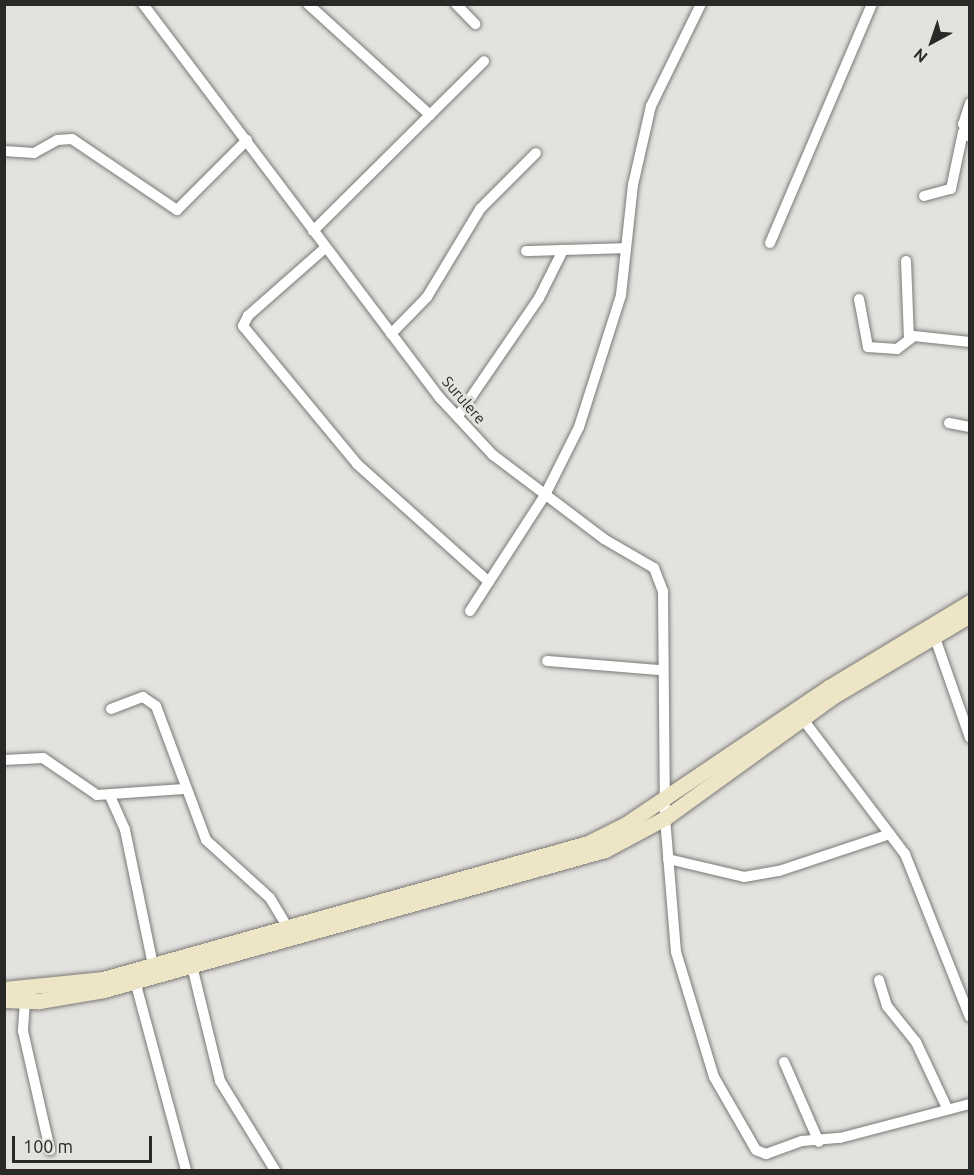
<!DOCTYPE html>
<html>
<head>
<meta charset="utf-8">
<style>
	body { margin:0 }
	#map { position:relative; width:974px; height:1175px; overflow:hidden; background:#e3e2df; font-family:Ubuntu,sans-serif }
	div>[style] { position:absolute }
	.roads { filter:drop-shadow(0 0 2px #7a7976) drop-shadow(0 0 2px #7a7976) }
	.street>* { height:10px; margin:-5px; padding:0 5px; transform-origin:5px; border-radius:5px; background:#fff }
	.secondary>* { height:15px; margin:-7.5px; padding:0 7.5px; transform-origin:7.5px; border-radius:7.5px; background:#eee5c7 }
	span { translate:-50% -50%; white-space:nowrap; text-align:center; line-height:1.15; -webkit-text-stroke:6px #e3e2df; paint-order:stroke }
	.street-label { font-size:15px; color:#292928 }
	.frame { position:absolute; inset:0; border:6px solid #292928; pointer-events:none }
	.north { position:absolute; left:902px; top:12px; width:60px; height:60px; -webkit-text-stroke:4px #e3e2df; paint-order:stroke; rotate:220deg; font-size:16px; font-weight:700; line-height:24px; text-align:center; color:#292928 }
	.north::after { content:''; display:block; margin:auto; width:21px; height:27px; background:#292928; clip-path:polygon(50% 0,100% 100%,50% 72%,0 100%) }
	.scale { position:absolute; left:12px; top:1136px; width:140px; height:27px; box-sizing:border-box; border:3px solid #292928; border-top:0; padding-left:8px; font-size:18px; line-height:21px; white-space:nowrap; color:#292928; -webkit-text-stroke:4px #e3e2df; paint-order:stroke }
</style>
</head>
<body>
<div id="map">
	<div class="roads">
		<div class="street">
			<i style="left:143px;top:4px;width:493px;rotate:53deg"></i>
			<i style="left:440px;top:398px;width:78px;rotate:47.1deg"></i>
			<i style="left:493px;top:455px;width:139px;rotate:37.1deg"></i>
			<i style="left:604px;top:539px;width:58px;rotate:30.1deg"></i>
			<i style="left:654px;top:568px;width:25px;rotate:69deg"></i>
			<i style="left:663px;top:591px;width:227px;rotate:89.5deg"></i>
			<i style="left:665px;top:818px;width:134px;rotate:85.3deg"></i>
			<i style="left:676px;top:952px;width:131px;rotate:73.1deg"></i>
			<i style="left:714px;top:1077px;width:84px;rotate:60.1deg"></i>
			<i style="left:756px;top:1150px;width:11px;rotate:22deg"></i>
			<i style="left:766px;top:1154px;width:38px;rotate:-20deg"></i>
			<i style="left:802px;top:1141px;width:38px;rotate:-5deg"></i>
			<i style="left:840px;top:1138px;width:134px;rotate:-14.7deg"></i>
			<i style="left:308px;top:4px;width:165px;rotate:42.3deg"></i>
			<i style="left:456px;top:4px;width:28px;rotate:46deg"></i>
			<i style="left:970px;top:103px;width:22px;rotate:108deg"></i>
			<i style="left:963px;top:124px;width:15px;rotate:62deg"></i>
			<i style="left:4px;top:151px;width:30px;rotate:4deg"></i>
			<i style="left:34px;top:153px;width:26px;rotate:-29deg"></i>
			<i style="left:57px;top:140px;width:15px;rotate:-4deg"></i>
			<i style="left:72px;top:139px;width:127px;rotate:34.1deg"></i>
			<i style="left:177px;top:210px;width:99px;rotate:-45deg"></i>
			<i style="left:924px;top:196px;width:28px;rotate:-15deg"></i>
			<i style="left:951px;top:189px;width:58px;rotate:-78.1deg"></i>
			<i style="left:313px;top:231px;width:241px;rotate:-44.8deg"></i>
			<i style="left:770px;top:243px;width:260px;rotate:-66.9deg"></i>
			<i style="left:325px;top:248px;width:103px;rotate:138.6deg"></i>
			<i style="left:248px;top:316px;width:11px;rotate:117deg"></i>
			<i style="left:243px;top:326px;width:179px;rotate:50.4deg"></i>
			<i style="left:357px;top:464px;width:177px;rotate:41.8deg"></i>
			<i style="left:526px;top:251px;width:99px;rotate:-1.7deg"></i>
			<i style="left:906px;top:261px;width:77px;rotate:87.8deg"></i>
			<i style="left:859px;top:299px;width:49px;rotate:79.4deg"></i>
			<i style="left:868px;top:347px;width:29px;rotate:4deg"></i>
			<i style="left:897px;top:349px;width:21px;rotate:-37deg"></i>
			<i style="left:914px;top:336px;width:56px;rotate:6.1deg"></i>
			<i style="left:391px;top:334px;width:52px;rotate:-45.8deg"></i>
			<i style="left:427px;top:297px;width:103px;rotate:-58.9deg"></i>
			<i style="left:480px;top:209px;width:79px;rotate:-45deg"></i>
			<i style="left:458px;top:416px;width:143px;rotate:-55.5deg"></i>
			<i style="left:539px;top:298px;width:54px;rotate:-63.4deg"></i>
			<i style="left:949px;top:423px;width:21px;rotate:11deg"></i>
			<i style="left:470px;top:611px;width:138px;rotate:-57.1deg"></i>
			<i style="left:545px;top:495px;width:76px;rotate:-63.4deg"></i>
			<i style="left:579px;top:427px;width:139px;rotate:-72.3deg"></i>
			<i style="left:621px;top:295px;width:111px;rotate:-83.8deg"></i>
			<i style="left:633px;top:185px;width:81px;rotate:-77.2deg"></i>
			<i style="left:651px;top:106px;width:114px;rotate:-63.9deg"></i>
			<i style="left:934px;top:635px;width:109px;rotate:70.7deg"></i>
			<i style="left:547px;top:661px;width:113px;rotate:4.6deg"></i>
			<i style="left:111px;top:709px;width:34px;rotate:-21deg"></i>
			<i style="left:143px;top:697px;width:16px;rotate:35deg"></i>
			<i style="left:156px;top:706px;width:143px;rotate:69.5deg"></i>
			<i style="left:206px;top:840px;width:86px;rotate:42.2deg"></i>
			<i style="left:270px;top:898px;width:35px;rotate:59deg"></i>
			<i style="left:802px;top:718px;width:171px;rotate:52.9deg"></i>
			<i style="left:905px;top:854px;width:175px;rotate:68.3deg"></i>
			<i style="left:4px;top:760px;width:39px;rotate:-3deg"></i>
			<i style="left:43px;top:758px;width:65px;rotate:34.4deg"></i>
			<i style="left:97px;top:795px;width:87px;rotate:-3.9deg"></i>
			<i style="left:110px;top:796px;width:37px;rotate:66deg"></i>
			<i style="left:125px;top:830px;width:138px;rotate:78.3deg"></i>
			<i style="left:668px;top:859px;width:78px;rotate:13.3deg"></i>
			<i style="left:744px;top:877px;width:36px;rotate:-10deg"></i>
			<i style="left:779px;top:871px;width:117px;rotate:-18.4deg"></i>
			<i style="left:192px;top:966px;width:118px;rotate:76.3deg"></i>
			<i style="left:220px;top:1081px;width:105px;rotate:58.3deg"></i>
			<i style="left:879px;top:980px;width:27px;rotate:73deg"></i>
			<i style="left:887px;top:1006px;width:46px;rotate:51.1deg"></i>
			<i style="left:916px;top:1042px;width:73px;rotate:64.8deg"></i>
			<i style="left:135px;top:981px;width:196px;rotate:74.9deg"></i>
			<i style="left:25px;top:1001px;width:30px;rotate:94deg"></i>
			<i style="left:23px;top:1031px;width:122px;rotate:77.2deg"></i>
			<i style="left:784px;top:1062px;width:87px;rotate:66.4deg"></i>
		</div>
		<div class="secondary">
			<i style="left:4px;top:989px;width:100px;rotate:-5.8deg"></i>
			<i style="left:103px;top:979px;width:504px;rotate:-15.66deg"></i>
			<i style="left:588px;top:843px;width:42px;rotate:-26.6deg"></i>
			<i style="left:626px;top:824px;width:245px;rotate:-34deg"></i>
			<i style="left:829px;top:687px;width:165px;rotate:-31.1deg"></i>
			<i style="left:4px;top:1000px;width:35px;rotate:2deg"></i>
			<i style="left:39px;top:1001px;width:66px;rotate:-9.6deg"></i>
			<i style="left:104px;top:990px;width:520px;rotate:-15.61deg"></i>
			<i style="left:605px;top:850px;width:68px;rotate:-28.1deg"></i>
			<i style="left:665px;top:818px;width:206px;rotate:-35.9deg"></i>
			<i style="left:832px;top:697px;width:161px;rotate:-30.7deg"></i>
		</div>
	</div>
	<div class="street-label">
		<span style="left:464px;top:400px;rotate:49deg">Surulere</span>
	</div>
	<div class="frame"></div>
	<div class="north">N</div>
	<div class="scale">100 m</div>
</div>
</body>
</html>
